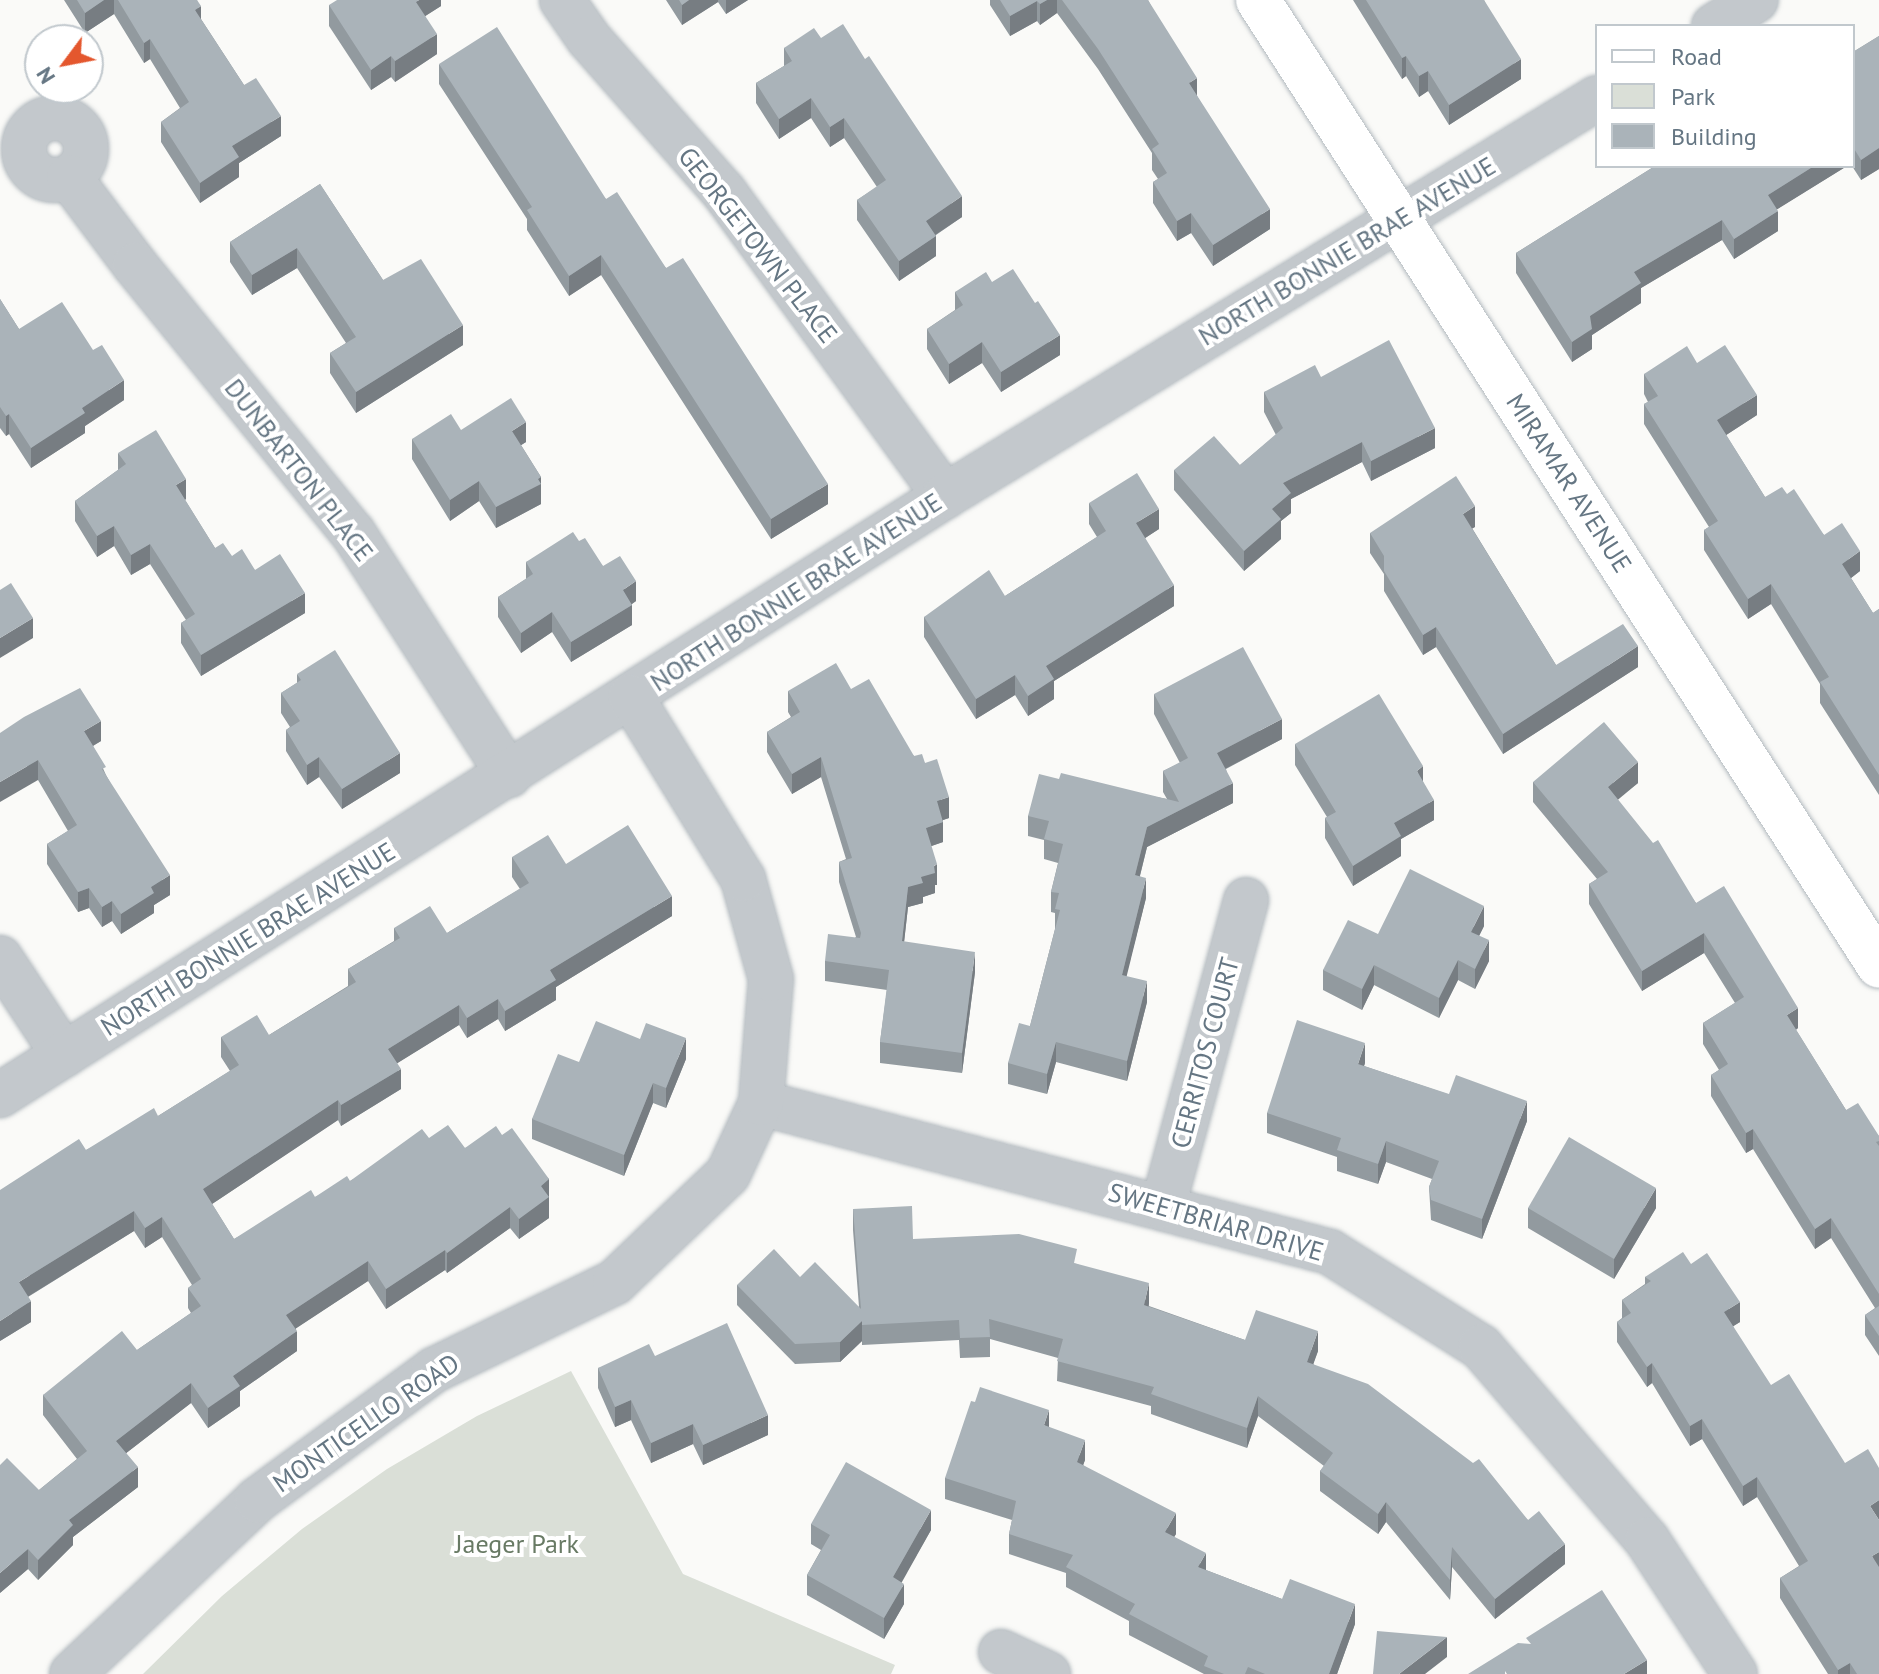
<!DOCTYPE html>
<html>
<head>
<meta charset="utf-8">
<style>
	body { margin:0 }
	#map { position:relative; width:1879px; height:1674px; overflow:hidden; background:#fafaf8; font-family:"PT Sans",sans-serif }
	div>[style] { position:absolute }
	.green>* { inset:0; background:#dadfd7 }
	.roads { filter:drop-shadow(0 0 2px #b3babf) drop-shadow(0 0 2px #b3babf) }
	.street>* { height:44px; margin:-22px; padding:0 22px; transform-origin:22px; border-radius:22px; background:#c3c8cc }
	.street>.ring { margin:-22px; padding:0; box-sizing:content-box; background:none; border:44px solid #c3c8cc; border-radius:50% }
	.secondary>* { height:44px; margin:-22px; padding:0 22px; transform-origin:22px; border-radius:22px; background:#fff }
	.wall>* { inset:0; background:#929a9f }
	.shaded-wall>* { inset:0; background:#777d82 }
	.building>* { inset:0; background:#aab3b9 }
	span { translate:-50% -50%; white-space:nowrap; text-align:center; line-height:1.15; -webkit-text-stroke:8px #fff; paint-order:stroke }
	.street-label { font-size:26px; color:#657683 }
	.park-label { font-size:26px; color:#687a64 }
	.legend { position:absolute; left:1595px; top:24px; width:260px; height:144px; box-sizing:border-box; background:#fff; border:2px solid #c1c8cd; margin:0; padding:10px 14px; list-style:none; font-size:24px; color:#657683 }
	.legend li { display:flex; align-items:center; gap:16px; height:40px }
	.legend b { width:40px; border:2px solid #c1c8cd }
	.north { position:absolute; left:24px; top:24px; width:80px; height:80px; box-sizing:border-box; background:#fff; border:2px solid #c1c8cd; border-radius:50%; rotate:238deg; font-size:22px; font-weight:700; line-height:32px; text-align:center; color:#657683 }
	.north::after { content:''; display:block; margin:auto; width:28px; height:36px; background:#e4572e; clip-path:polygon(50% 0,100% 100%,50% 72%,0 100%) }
</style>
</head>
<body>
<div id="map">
	<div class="green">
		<i style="clip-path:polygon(571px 1371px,683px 1574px,895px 1665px,891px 1674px,143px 1674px,222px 1596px,302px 1529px,387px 1469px,477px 1416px)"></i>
	</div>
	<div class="roads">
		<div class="street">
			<i style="left:562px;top:0;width:47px;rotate:55.3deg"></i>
			<i style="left:589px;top:39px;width:204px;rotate:48.6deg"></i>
			<i style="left:724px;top:192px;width:376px;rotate:54deg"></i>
			<i style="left:1714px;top:26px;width:49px;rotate:-31.8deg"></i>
			<i class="ring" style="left:24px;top:118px;width:18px;height:18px"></i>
			<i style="left:69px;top:177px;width:110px;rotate:53.1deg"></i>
			<i style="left:135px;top:265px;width:345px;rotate:50.9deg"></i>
			<i style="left:353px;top:533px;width:288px;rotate:57.2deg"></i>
			<i style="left:0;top:958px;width:116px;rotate:56.6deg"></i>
			<i style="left:0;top:1095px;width:1119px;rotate:-32.37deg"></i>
			<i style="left:945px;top:496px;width:764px;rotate:-31.4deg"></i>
			<i style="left:761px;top:1103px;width:588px;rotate:14.67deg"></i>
			<i style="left:1330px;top:1252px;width:178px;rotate:32.2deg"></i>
			<i style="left:1481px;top:1347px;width:255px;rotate:49.3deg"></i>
			<i style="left:1647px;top:1540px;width:160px;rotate:56.7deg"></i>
			<i style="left:1163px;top:1206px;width:317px;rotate:-74.8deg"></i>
			<i style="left:1001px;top:1652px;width:52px;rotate:25.1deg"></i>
			<i style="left:72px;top:1674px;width:254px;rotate:-43.2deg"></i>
			<i style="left:257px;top:1500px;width:220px;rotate:-36.3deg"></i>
			<i style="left:434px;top:1370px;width:201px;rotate:-25.9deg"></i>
			<i style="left:615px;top:1282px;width:156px;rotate:-43.7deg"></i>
			<i style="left:728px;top:1174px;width:78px;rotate:-65.1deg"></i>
			<i style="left:761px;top:1103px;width:124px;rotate:-85.4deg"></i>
			<i style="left:771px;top:979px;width:104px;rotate:-105.6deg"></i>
			<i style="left:743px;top:879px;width:214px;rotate:-121.6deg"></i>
		</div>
		<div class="secondary">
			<i style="left:1258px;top:0;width:1148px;rotate:57.26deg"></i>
		</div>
	</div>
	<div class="wall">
		<i style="clip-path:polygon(64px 0,197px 0,201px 19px,244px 85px,281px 136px,239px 163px,239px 177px,200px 203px,161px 142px,161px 122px,180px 108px,150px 59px,144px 63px,114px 14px,85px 33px)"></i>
		<i style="clip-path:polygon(441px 0,441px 6px,425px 16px,437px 54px,395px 82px,391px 77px,371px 90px,329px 26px,329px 5px)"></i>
		<i style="clip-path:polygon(666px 0,748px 0,726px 14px,718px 2px,682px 25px)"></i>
		<i style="clip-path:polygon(990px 0,1148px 0,1197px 96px,1270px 229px,1213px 266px,1191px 233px,1177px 241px,1153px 203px,1153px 182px,1158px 179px,1152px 170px,1152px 153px,1098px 69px,1057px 13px,1040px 25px,1037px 21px,1010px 36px,990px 5px)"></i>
		<i style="clip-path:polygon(1353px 0,1484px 0,1521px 79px,1449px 125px,1428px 91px,1419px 97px,1406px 76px,1402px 79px)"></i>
		<i style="clip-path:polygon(1879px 36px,1879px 169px,1861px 180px,1852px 166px,1853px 52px)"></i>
		<i style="clip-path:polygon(821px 38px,962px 217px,936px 235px,936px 256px,899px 281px,857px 220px,857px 200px,877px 187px,844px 138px,830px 147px,811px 118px,779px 139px,756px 103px,756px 83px,784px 66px,784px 48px)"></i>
		<i style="clip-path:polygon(439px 64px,606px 199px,666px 268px,828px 504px,771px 539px,601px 275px,569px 296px,527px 230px,527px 219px,439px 84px)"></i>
		<i style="clip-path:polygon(1655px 166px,1847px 166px,1777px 209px,1778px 231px,1734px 259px,1722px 240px,1641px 288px,1641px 303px,1592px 335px,1592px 349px,1572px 362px,1516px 273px,1516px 253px)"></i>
		<i style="clip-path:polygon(320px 184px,383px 280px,463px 345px,356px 413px,330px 373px,330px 353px,346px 343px,297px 268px,252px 295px,230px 262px,230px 242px)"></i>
		<i style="clip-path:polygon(992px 282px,1060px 355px,1001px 392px,982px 363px,949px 384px,927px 349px,927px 329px,955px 310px,955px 292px)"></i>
		<i style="clip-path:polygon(0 299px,19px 329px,124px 400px,85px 426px,85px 433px,31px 468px,9px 434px,6px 436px,0 428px)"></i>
		<i style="clip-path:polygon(1697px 363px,1757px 415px,1726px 435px,1765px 497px,1787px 494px,1824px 535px,1860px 571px,1851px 578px,1873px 613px,1879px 609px,1879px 795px,1820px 703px,1820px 684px,1771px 604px,1748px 619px,1704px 550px,1704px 530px,1709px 527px,1644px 424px,1644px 404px,1648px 402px,1644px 394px,1644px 374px)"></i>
		<i style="clip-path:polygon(1321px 377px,1435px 448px,1371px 481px,1362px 462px,1291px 499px,1291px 513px,1281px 521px,1281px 539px,1244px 571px,1174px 490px,1174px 470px,1240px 465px,1276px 435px,1264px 412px,1264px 392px)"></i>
		<i style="clip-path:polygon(461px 430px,526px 442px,521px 445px,541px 477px,541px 504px,496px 528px,479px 501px,450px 521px,412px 459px,412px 439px)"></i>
		<i style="clip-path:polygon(118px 453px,186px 499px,185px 500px,215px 548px,255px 570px,305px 613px,201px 676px,181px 643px,181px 623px,186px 620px,150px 564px,131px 575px,114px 546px,97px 557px,75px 521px,75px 501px,118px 470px)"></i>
		<i style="clip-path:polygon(1089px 503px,1159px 529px,1145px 538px,1174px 606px,1054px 681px,1054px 699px,1028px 716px,1015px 695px,976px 719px,924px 637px,924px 617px,1005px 596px,1097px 537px,1089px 524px)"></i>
		<i style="clip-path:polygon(1475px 527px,1472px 528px,1556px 665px,1638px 667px,1503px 754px,1436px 647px,1423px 655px,1384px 591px,1384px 574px,1370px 553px,1370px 533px)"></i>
		<i style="clip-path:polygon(579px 541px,636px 601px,632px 604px,632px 625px,571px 662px,552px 632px,521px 653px,498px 617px,498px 597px,526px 579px,526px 562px)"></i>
		<i style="clip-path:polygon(297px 674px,400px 773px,342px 809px,319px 777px,307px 785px,286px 751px,286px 730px,290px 727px,281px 713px,281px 693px,297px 683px)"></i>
		<i style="clip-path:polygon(851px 689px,914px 756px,925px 763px,949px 818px,943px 820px,943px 842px,931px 846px,937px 885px,935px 885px,935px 893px,923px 897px,923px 903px,908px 907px,904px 942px,975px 972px,962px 1073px,880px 1063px,880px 1042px,887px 990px,825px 981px,825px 961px,856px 937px,839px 882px,839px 862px,846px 859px,821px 777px,792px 794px,767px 752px,767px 732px,791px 717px,788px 712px,788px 691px)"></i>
		<i style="clip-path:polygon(1154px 694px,1282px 739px,1226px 769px,1233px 803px,1147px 847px,1140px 876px,1146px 898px,1126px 976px,1147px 1002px,1127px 1081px,1056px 1062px,1047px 1094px,1008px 1084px,1008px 1063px,1030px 1026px,1055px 929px,1055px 913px,1051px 912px,1051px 892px,1058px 863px,1044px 859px,1044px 840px,1028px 836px,1028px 816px,1059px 779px,1167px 799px,1163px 792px,1163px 771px,1180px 763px,1154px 714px)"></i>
		<i style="clip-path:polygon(0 733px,101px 741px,93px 746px,106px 775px,170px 895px,154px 905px,154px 913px,121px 934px,112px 921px,102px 927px,89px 908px,78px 912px,47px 864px,47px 844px,68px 831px,38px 780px)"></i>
		<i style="clip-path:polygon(1295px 744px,1423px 782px,1434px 820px,1401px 839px,1401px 856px,1353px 886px,1325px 838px,1325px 818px,1327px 817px,1295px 765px)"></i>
		<i style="clip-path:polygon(1533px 782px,1638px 783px,1617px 799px,1696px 903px,1798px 1028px,1796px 1030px,1846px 1110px,1879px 1136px,1879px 1356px,1865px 1335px,1865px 1315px,1875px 1308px,1831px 1238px,1815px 1249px,1753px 1149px,1746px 1153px,1711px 1096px,1711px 1075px,1719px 1070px,1703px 1044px,1703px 1023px,1735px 1003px,1704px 953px,1642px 991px,1589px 904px,1589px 884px,1597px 879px,1533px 802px)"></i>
		<i style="clip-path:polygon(512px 857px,566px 864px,672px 916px,556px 987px,556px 1000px,505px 1031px,498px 1019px,467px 1038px,459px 1025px,397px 1063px,401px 1089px,341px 1126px,338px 1120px,212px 1204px,234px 1239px,315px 1197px,350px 1181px,429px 1138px,465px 1148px,502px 1135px,549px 1179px,549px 1218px,519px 1239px,510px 1228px,447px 1273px,445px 1270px,386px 1309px,368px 1281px,296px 1328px,297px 1351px,240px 1391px,240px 1406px,208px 1428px,191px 1403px,126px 1453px,138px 1487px,73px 1537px,73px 1545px,38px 1580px,28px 1569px,0 1593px,39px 1490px,77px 1459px,43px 1415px,43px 1395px,137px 1350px,191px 1313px,188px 1308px,188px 1288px,192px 1285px,162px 1237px,145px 1248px,134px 1231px,28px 1297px,31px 1322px,0 1341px,86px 1150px,158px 1116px,230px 1071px,221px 1057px,221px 1037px,269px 1035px,348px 986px,348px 969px,394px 941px,394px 928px,447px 933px,520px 889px,512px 877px)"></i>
		<i style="clip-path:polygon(1484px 926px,1479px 936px,1489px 961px,1475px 989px,1458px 980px,1439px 1018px,1374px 985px,1362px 1010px,1323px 990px,1323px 970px,1378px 934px)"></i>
		<i style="clip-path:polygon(686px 1059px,666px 1108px,653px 1103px,624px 1176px,532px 1139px,532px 1119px,579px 1062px)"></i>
		<i style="clip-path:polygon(1365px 1063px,1364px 1066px,1527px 1121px,1482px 1239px,1431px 1220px,1429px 1187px,1432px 1179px,1386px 1162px,1378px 1184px,1337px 1171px,1337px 1157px,1267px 1133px,1267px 1113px)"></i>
		<i style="clip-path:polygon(1528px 1208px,1656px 1208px,1614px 1279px,1528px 1228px)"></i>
		<i style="clip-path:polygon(853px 1209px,913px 1239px,1077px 1264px,1149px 1303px,1149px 1306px,1245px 1340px,1318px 1351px,1313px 1364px,1528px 1520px,1565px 1564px,1495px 1619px,1452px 1567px,1450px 1600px,1386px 1522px,1378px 1534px,1320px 1491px,1320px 1471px,1324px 1466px,1258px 1416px,1247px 1448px,1151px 1414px,1151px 1406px,1057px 1381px,1058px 1358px,990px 1339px,990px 1357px,960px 1358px,959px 1340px,862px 1345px,862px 1341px,840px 1362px,795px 1364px,737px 1305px,737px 1285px,800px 1277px,859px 1307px,853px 1230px)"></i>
		<i style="clip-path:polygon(1691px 1264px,1740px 1322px,1733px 1326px,1879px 1674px,1828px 1674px,1780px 1598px,1780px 1578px,1799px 1566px,1757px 1497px,1743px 1506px,1702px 1439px,1690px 1446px,1652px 1383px,1647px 1387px,1617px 1342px,1617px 1322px,1622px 1318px,1622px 1300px,1645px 1284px,1645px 1277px)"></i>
		<i style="clip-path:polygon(655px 1356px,768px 1435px,703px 1465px,693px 1444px,651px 1463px,631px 1420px,615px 1427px,598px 1388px,598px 1368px)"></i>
		<i style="clip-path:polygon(1049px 1427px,1085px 1460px,1083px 1465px,1176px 1534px,1174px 1537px,1206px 1570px,1282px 1599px,1355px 1624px,1337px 1674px,1204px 1674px,1129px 1635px,1129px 1621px,1066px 1587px,1066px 1573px,1009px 1554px,1009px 1534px,1012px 1520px,945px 1499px,945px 1478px)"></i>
		<i style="clip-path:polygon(811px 1524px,931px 1530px,901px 1582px,904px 1604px,884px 1639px,807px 1595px,807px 1575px,821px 1550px,811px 1544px)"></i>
	</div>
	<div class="shaded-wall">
		<i style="clip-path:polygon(104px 0,114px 0,114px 14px,85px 33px,85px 13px)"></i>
		<i style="clip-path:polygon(419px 0,441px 0,441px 6px,416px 22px,416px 2px)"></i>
		<i style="clip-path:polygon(689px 0,718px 0,718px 2px,682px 25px,682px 5px)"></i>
		<i style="clip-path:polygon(726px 0,748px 0,726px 14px)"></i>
		<i style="clip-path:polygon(1047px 0,1057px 0,1057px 13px,1040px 25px,1040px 4px)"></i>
		<i style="clip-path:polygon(1037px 1px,1037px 21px,1010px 36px,1010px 16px)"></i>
		<i style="clip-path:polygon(201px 6px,201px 26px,195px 10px)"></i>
		<i style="clip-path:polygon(437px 34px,437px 54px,395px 82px,395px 61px)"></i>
		<i style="clip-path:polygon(150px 39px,150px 59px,144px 63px,144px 43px)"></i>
		<i style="clip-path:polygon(391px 56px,391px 77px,371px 90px,371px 70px)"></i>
		<i style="clip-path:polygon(1406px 56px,1406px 76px,1402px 79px,1402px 58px)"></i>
		<i style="clip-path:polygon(1521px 59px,1521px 79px,1449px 125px,1449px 105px)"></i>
		<i style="clip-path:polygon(1428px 71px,1428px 91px,1419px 97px,1419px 76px)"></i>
		<i style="clip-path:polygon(1197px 78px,1197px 98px,1189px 83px)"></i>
		<i style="clip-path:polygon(811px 98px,811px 118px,779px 139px,779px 119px)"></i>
		<i style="clip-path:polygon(281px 116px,281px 136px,239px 163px,239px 177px,200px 203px,200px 183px,232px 146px)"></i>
		<i style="clip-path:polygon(844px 118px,844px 138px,830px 147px,830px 127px)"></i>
		<i style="clip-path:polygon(1879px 148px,1879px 169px,1861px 180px,1861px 160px)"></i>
		<i style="clip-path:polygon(1814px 166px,1847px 166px,1768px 215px,1768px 195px)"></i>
		<i style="clip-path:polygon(962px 196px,962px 217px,926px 241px,926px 221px)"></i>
		<i style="clip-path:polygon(1270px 209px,1270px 229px,1213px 266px,1213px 245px)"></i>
		<i style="clip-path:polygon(1778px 211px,1778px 231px,1734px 259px,1734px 239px)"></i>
		<i style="clip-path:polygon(1191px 213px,1191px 233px,1177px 241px,1177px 221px)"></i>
		<i style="clip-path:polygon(1722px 220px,1722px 240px,1641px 288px,1641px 303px,1592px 335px,1592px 349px,1572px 362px,1572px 342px,1590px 316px,1634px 272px)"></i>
		<i style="clip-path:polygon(936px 236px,936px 256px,899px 281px,899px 261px)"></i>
		<i style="clip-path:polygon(297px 248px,297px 268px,252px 295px,252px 275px)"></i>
		<i style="clip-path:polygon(601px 255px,601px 275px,569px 296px,569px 276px)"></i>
		<i style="clip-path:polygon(463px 325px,463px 345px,356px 413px,356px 392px)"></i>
		<i style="clip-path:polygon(1060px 335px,1060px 355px,1001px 392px,1001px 372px)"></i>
		<i style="clip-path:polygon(982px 342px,982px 363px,949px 384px,949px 364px)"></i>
		<i style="clip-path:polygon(124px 380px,124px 400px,85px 426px,85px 433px,31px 468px,31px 448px,82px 408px)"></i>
		<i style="clip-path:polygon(1757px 395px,1757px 415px,1717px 441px,1717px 420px)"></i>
		<i style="clip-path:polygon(9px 414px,9px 434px,6px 436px,6px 416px)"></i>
		<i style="clip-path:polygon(526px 422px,526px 442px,512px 451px,512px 431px)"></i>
		<i style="clip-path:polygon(1435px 428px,1435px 448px,1371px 481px,1371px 461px)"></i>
		<i style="clip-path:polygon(1362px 442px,1362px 462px,1291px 499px,1291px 513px,1281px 521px,1281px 539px,1244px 571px,1244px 551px,1272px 509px,1283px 483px)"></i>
		<i style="clip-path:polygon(541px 477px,541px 504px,496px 528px,496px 507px)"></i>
		<i style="clip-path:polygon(186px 479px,186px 499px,176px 505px,176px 485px)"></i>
		<i style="clip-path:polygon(479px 481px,479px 501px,450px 521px,450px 500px)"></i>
		<i style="clip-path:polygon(828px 484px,828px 504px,771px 539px,771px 519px)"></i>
		<i style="clip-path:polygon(1475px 506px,1475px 527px,1463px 534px,1463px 514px)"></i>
		<i style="clip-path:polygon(1159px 509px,1159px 529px,1136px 544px,1136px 523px)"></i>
		<i style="clip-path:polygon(114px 526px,114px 546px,97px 557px,97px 536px)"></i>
		<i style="clip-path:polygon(150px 544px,150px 564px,131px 575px,131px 555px)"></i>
		<i style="clip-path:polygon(1860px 551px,1860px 571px,1842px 585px,1842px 564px)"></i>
		<i style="clip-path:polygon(636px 581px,636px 601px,623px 610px,623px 590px)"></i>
		<i style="clip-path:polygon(1771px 584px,1771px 604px,1748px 619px,1748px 599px)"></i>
		<i style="clip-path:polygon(1174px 585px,1174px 606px,1054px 681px,1054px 699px,1028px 716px,1028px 696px,1046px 666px)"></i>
		<i style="clip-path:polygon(305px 593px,305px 613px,201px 676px,201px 655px)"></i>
		<i style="clip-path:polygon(632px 605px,632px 625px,571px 662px,571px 642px)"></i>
		<i style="clip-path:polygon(552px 612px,552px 632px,521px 653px,521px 633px)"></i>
		<i style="clip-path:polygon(33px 618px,33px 638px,0 658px,0 638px)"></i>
		<i style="clip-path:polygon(1436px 627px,1436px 647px,1423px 655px,1423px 635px)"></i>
		<i style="clip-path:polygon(1638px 646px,1638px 667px,1503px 754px,1503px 734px)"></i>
		<i style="clip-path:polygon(1015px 675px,1015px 695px,976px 719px,976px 699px)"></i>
		<i style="clip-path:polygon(1282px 719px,1282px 739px,1217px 773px,1217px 753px)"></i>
		<i style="clip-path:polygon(101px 721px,101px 741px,84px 751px,84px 731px)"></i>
		<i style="clip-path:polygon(400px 753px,400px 773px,342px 809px,342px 789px)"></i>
		<i style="clip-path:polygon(319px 757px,319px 777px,307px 785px,307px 765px)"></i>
		<i style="clip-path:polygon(821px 757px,821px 777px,792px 794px,792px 774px)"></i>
		<i style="clip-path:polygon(38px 760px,38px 780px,0 802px,0 782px)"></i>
		<i style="clip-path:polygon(1638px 762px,1638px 783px,1608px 808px,1608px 787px)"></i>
		<i style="clip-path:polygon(1423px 766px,1423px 787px,1417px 771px)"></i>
		<i style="clip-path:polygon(1233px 783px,1233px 803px,1147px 847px,1135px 895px,1135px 875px,1147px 827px)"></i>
		<i style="clip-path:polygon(949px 797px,949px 818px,937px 822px,937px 801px)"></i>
		<i style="clip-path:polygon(1434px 800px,1434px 820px,1401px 839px,1401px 856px,1353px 886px,1353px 866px,1394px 823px)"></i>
		<i style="clip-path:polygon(943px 822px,943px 842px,926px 848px,926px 828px)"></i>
		<i style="clip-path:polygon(937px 864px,937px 885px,935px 885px,935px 893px,923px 897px,923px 903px,908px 907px,902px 961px,902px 941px,908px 887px)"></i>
		<i style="clip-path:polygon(170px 875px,170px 895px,154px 905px,154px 913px,121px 934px,121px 914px,151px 887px)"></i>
		<i style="clip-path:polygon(1146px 878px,1146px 898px,1122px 995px,1122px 975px)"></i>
		<i style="clip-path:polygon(89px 888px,89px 908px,78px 912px,78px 892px)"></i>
		<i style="clip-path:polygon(672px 896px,672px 916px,556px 987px,556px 1000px,505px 1031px,505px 1011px,550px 970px)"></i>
		<i style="clip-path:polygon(112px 901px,112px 921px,102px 927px,102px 907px)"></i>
		<i style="clip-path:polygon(1484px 906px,1484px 926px,1471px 952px,1471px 932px)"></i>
		<i style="clip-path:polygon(1704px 933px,1704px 953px,1642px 991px,1642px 971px)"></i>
		<i style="clip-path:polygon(1489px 940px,1489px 961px,1475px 989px,1475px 969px)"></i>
		<i style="clip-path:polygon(975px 952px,975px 972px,962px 1073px,962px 1053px)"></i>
		<i style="clip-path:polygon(1458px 960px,1458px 980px,1439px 1018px,1439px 998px)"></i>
		<i style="clip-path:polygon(1374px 965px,1374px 985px,1362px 1010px,1362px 989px)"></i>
		<i style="clip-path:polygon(1147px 981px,1147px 1002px,1127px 1081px,1127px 1061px)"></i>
		<i style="clip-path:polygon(498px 999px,498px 1019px,467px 1038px,467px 1018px)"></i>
		<i style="clip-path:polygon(459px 1005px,459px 1025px,388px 1069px,388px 1049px)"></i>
		<i style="clip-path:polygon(1798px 1008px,1798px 1028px,1787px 1035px,1787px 1015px)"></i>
		<i style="clip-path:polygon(686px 1038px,686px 1059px,666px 1108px,666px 1088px)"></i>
		<i style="clip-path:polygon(1056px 1042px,1056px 1062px,1047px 1094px,1047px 1074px)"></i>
		<i style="clip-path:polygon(1365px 1043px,1365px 1063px,1358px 1084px,1358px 1064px)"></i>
		<i style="clip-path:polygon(401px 1069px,401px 1089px,341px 1126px,341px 1105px)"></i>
		<i style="clip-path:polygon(653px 1083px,653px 1103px,624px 1176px,624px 1155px)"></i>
		<i style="clip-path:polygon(338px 1100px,338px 1120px,203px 1210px,203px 1189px)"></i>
		<i style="clip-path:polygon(1527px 1101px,1527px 1121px,1482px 1239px,1482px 1219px)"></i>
		<i style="clip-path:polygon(1753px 1129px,1753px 1149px,1746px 1153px,1746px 1133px)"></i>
		<i style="clip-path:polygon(1386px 1141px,1386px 1162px,1378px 1184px,1378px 1164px)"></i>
		<i style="clip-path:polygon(549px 1179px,549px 1218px,519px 1239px,519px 1219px,541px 1186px)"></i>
		<i style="clip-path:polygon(1656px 1188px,1656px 1208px,1614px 1279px,1614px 1259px)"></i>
		<i style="clip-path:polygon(510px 1207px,510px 1228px,447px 1273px,447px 1253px)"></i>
		<i style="clip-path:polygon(134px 1211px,134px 1231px,19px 1302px,19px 1282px)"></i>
		<i style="clip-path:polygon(162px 1217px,162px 1237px,145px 1248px,145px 1228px)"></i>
		<i style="clip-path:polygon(1831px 1218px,1831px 1238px,1815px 1249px,1815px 1229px)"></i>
		<i style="clip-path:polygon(445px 1250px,445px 1270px,386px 1309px,386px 1289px)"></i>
		<i style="clip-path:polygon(368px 1261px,368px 1281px,286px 1335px,286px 1315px)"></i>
		<i style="clip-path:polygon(1149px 1283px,1149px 1303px,1144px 1325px,1144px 1305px)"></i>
		<i style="clip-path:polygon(31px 1301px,31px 1322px,0 1341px,0 1321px)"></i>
		<i style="clip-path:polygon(1740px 1302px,1740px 1322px,1724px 1332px,1724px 1312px)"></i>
		<i style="clip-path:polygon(862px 1321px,862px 1341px,840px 1362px,840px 1342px)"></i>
		<i style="clip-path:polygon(297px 1331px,297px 1351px,240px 1391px,240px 1406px,208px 1428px,208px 1408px,233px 1376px)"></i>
		<i style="clip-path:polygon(1318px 1331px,1318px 1351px,1307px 1382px,1307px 1362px)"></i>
		<i style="clip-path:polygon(1652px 1363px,1652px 1383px,1647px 1387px,1647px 1367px)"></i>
		<i style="clip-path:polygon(191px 1383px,191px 1403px,116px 1461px,116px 1441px)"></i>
		<i style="clip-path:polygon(1258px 1396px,1258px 1416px,1247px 1448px,1247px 1428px)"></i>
		<i style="clip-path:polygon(631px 1400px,631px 1420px,615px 1427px,615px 1407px)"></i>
		<i style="clip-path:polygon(1049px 1410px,1049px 1430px,1044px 1425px)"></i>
		<i style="clip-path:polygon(768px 1415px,768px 1435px,703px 1465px,703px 1445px)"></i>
		<i style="clip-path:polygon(1702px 1419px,1702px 1439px,1690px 1446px,1690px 1426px)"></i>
		<i style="clip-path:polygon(693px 1424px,693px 1444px,651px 1463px,651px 1443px)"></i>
		<i style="clip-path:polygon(1085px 1440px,1085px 1460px,1077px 1482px,1077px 1462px)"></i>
		<i style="clip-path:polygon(138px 1467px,138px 1487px,73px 1537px,73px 1545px,38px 1580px,38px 1560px,69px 1520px)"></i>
		<i style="clip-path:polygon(1757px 1477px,1757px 1497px,1743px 1506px,1743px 1486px)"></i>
		<i style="clip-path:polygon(1879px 1500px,1879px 1520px,1870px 1506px)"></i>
		<i style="clip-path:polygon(1386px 1502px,1386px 1522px,1378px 1534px,1378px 1514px)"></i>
		<i style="clip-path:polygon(931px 1510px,931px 1530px,893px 1598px,893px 1577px)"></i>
		<i style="clip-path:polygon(1176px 1513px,1176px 1534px,1165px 1552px,1165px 1532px)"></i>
		<i style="clip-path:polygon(1565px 1544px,1565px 1564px,1495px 1619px,1495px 1599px)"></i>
		<i style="clip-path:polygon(1452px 1547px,1452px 1567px,1450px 1600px,1450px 1580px)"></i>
		<i style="clip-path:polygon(28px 1549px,28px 1569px,0 1593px,0 1573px)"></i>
		<i style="clip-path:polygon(1879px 1552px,1879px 1573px,1872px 1556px)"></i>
		<i style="clip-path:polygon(1206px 1553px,1206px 1573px,1198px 1567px)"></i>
		<i style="clip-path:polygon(904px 1584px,904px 1604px,884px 1639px,884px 1618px)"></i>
		<i style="clip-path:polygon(1355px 1604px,1355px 1624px,1337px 1674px,1329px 1674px)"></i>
		<i style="clip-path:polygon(1447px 1637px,1447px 1657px,1425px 1674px,1399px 1674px)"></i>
		<i style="clip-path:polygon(1647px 1660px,1647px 1674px,1624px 1674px)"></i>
		<i style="clip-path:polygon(1850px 1663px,1850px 1674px,1838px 1674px,1838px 1670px)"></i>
	</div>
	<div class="building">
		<i style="clip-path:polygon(77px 0,104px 0,85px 13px)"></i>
		<i style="clip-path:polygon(118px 0,197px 0,201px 6px,195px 10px,244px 85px,256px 78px,281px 116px,232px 146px,239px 157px,200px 183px,161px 122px,189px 102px,150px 39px,144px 43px)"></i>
		<i style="clip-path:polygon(337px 0,419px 0,416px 2px,437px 34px,395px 61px,391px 56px,371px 70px,329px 5px)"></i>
		<i style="clip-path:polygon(679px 0,689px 0,682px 5px)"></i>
		<i style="clip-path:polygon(1000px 0,1047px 0,1040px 4px,1037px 1px,1010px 16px)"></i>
		<i style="clip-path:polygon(1062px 0,1148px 0,1197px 78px,1189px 83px,1270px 209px,1213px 245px,1191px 213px,1177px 221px,1153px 182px,1167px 173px,1152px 149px,1159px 144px,1098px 49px)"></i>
		<i style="clip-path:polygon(1366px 0,1484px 0,1521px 59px,1449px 105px,1428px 71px,1419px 76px,1406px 56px,1402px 58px)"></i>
		<i style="clip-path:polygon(843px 24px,865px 59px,869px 56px,962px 196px,926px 221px,936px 236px,899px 261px,857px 200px,886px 180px,844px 118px,830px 127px,811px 98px,779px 119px,756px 83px,792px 61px,784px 48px,814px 28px,821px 38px)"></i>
		<i style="clip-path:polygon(497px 27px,606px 199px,617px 192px,666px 268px,683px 258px,828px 484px,771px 519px,601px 255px,569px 276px,527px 210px,532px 207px,439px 64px)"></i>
		<i style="clip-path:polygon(1879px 36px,1879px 148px,1861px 160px,1853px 147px,1853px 52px)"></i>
		<i style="clip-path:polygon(1655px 166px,1814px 166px,1768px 195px,1778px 211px,1734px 239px,1722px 220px,1634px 272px,1641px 283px,1590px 316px,1592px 329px,1572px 342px,1516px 253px)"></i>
		<i style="clip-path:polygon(320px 184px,383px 280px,421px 259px,463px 325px,356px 392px,330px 353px,356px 337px,297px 248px,252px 275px,230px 242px)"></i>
		<i style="clip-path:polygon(1013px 269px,1035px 303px,1038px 301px,1060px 335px,1001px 372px,982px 342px,949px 364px,927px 329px,963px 305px,955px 292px,986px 272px,992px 282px)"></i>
		<i style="clip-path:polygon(0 299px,19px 329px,62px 302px,93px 350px,102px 345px,124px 380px,82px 408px,85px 413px,31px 448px,9px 414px,6px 416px,0 407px)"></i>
		<i style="clip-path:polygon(1389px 340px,1435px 428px,1371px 461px,1362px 442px,1283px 483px,1291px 493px,1272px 509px,1281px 519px,1244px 551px,1174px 470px,1214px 436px,1240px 465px,1283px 428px,1264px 392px,1315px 365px,1321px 377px)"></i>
		<i style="clip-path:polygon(1725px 345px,1757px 395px,1717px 420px,1765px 497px,1782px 487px,1787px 494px,1794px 489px,1824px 535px,1842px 523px,1860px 551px,1842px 564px,1873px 613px,1879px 609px,1879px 775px,1820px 682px,1829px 677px,1771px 584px,1748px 599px,1704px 530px,1718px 521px,1644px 404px,1658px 396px,1644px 374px,1687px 346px,1697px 363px)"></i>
		<i style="clip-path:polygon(511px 398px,526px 422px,512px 431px,541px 477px,538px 479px,541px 484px,496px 507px,479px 481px,450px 500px,412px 439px,451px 414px,461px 430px)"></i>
		<i style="clip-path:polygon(156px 430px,186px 479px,176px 485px,215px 548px,223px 543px,232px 556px,242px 549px,255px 570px,280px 554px,305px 593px,201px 655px,181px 623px,195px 614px,150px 544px,131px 555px,114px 526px,97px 536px,75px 501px,126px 464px,118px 453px)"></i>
		<i style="clip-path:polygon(1137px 473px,1159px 509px,1136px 523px,1174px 585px,1046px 666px,1054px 679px,1028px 696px,1015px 675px,976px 699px,924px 617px,989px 570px,1005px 596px,1106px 531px,1089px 503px)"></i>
		<i style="clip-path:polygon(1456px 476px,1475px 506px,1463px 514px,1556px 665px,1623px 624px,1638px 646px,1503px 734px,1436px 627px,1423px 635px,1384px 571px,1384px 556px,1370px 533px)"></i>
		<i style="clip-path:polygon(573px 532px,579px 541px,585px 538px,603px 566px,620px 556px,636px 581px,623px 590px,632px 605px,571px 642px,552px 612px,521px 633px,498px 597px,533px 574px,526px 562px)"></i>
		<i style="clip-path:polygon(11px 583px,33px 618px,0 638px,0 590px)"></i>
		<i style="clip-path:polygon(1243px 647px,1282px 719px,1217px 753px,1233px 783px,1147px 827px,1135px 875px,1146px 878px,1122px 975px,1147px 981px,1127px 1061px,1056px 1042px,1047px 1074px,1008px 1063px,1019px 1023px,1030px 1026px,1060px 910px,1055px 909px,1059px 893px,1051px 892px,1063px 844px,1044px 839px,1049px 821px,1028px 816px,1039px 774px,1059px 779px,1061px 773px,1179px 802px,1163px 771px,1188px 758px,1154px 694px)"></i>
		<i style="clip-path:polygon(335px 650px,400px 753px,342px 789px,319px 757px,307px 765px,286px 730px,300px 721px,281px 693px,301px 680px,297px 674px)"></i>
		<i style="clip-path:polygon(836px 663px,851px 689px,869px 679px,914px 756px,922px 754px,925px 763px,937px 759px,949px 797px,937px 801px,943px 822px,926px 828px,937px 864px,934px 866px,935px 873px,921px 877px,923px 883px,908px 887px,902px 941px,975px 952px,962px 1053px,880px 1042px,889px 970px,825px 961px,828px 934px,860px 938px,861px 933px,839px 862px,852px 858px,821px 757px,792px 774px,767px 732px,800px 712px,788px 691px)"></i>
		<i style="clip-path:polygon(80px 688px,101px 721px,84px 731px,106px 767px,102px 769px,170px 875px,151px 887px,154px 893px,121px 914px,112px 901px,102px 907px,89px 888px,78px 892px,47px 844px,77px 825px,38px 760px,0 782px,0 733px,24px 717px)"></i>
		<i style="clip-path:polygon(1379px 694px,1423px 766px,1417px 771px,1434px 800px,1394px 823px,1401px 836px,1353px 866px,1325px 818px,1336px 812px,1295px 744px)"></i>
		<i style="clip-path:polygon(1604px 722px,1638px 762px,1608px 787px,1653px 843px,1658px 840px,1696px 903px,1724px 886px,1798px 1008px,1787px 1015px,1846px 1110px,1858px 1103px,1879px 1136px,1879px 1141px,1876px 1142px,1879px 1146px,1879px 1294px,1831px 1218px,1815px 1229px,1753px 1129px,1746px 1133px,1711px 1075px,1728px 1064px,1703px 1023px,1744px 997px,1704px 933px,1642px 971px,1589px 884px,1608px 872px,1533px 782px)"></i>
		<i style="clip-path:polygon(628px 825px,672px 896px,550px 970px,556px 980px,505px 1011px,498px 999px,467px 1018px,459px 1005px,388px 1049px,401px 1069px,341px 1105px,338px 1100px,203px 1189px,234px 1239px,311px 1190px,315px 1197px,347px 1176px,350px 1181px,422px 1129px,429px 1138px,448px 1125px,465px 1148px,496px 1126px,502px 1135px,512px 1128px,549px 1179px,541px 1186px,549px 1197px,519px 1219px,510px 1207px,447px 1253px,445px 1250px,386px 1289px,368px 1261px,286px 1315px,297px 1331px,233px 1376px,240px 1386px,208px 1408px,191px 1383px,116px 1441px,138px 1467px,69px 1520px,73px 1525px,38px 1560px,28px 1549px,0 1573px,0 1465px,7px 1458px,39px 1490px,87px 1451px,43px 1395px,122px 1331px,137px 1350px,201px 1306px,188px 1288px,201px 1279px,162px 1217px,145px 1228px,134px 1211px,19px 1282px,31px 1301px,0 1321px,0 1190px,79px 1139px,86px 1150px,154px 1108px,158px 1116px,239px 1065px,221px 1037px,257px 1015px,269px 1035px,356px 982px,348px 969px,400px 938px,394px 928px,430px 906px,447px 933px,529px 883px,512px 857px,548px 835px,566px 864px)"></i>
		<i style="clip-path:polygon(1410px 869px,1484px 906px,1471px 932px,1489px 940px,1475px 969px,1458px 960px,1439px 998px,1374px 965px,1362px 989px,1323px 970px,1348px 920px,1378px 934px)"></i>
		<i style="clip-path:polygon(1297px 1020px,1365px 1043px,1358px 1064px,1449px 1094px,1456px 1075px,1527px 1101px,1482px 1219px,1431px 1200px,1429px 1187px,1439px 1161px,1386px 1141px,1378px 1164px,1337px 1150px,1341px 1138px,1267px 1113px)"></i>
		<i style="clip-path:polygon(596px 1021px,640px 1039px,646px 1023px,686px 1038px,666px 1088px,653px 1083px,624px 1155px,532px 1119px,558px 1054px,579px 1062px)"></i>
		<i style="clip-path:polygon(1569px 1137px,1656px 1188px,1614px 1259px,1528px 1208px)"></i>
		<i style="clip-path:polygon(912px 1206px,913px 1239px,1019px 1234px,1077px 1249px,1074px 1263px,1149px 1283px,1144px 1305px,1245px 1340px,1256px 1310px,1318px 1331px,1307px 1362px,1368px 1384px,1473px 1463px,1479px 1459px,1528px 1520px,1539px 1511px,1565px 1544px,1495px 1599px,1452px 1547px,1450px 1580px,1386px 1502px,1378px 1514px,1320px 1471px,1333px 1453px,1258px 1396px,1247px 1428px,1151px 1394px,1154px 1387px,1057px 1361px,1063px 1339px,989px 1319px,990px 1337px,960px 1338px,959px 1320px,862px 1325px,862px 1321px,840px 1342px,795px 1344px,737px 1285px,774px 1249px,800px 1277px,815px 1262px,861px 1309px,853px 1209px)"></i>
		<i style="clip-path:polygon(1683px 1252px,1691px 1264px,1707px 1253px,1740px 1302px,1724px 1312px,1771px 1385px,1789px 1374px,1845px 1463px,1868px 1449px,1879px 1468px,1879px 1500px,1870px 1506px,1879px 1520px,1879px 1552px,1872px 1556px,1879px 1567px,1879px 1674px,1857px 1674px,1850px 1663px,1838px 1670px,1780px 1578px,1808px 1561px,1757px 1477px,1743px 1486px,1702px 1419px,1690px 1426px,1652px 1363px,1647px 1367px,1617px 1322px,1631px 1313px,1622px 1300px,1651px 1281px,1645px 1277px)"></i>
		<i style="clip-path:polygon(1879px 1306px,1879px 1336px,1865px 1315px)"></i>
		<i style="clip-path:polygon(727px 1323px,768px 1415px,703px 1445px,693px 1424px,651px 1443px,631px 1400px,615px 1407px,598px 1368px,649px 1344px,655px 1356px)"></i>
		<i style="clip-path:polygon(980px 1387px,1049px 1410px,1044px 1425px,1085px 1440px,1077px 1462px,1176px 1513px,1165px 1532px,1206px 1553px,1198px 1567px,1282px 1599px,1290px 1579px,1355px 1604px,1329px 1674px,1265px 1674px,1248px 1667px,1245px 1674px,1224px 1674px,1204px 1666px,1208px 1656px,1129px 1614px,1135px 1604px,1066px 1567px,1073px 1555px,1009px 1534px,1016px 1501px,945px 1478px,971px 1401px,975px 1402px)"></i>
		<i style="clip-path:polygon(846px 1462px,931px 1510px,893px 1577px,904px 1584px,884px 1618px,807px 1575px,830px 1535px,811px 1524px)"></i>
		<i style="clip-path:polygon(1602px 1590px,1647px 1660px,1624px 1674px,1507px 1674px,1505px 1671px,1505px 1674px,1468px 1674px,1518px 1643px,1531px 1644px,1526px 1638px)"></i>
		<i style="clip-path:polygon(1377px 1631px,1447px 1637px,1399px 1674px,1373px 1674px)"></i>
	</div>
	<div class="street-label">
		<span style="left:758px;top:245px;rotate:52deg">GEORGETOWN PLACE</span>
		<span style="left:1347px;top:251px;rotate:-31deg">NORTH BONNIE BRAE AVENUE</span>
		<span style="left:299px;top:470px;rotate:52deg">DUNBARTON PLACE</span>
		<span style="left:1569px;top:483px;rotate:57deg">MIRAMAR AVENUE</span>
		<span style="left:796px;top:592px;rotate:-33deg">NORTH BONNIE BRAE AVENUE</span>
		<span style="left:248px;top:939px;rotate:-32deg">NORTH BONNIE BRAE AVENUE</span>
		<span style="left:1205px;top:1053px;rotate:-75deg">CERRITOS COURT</span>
		<span style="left:1216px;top:1222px;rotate:16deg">SWEETBRIAR DRIVE</span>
		<span style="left:366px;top:1423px;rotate:-35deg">MONTICELLO ROAD</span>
	</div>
	<div class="park-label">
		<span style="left:517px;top:1544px">Jaeger Park</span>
	</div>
	<ul class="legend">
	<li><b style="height:10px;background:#fff"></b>Road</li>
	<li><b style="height:22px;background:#dadfd7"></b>Park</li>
	<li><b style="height:22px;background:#aab3b9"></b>Building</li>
	</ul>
	<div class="north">N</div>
</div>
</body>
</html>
